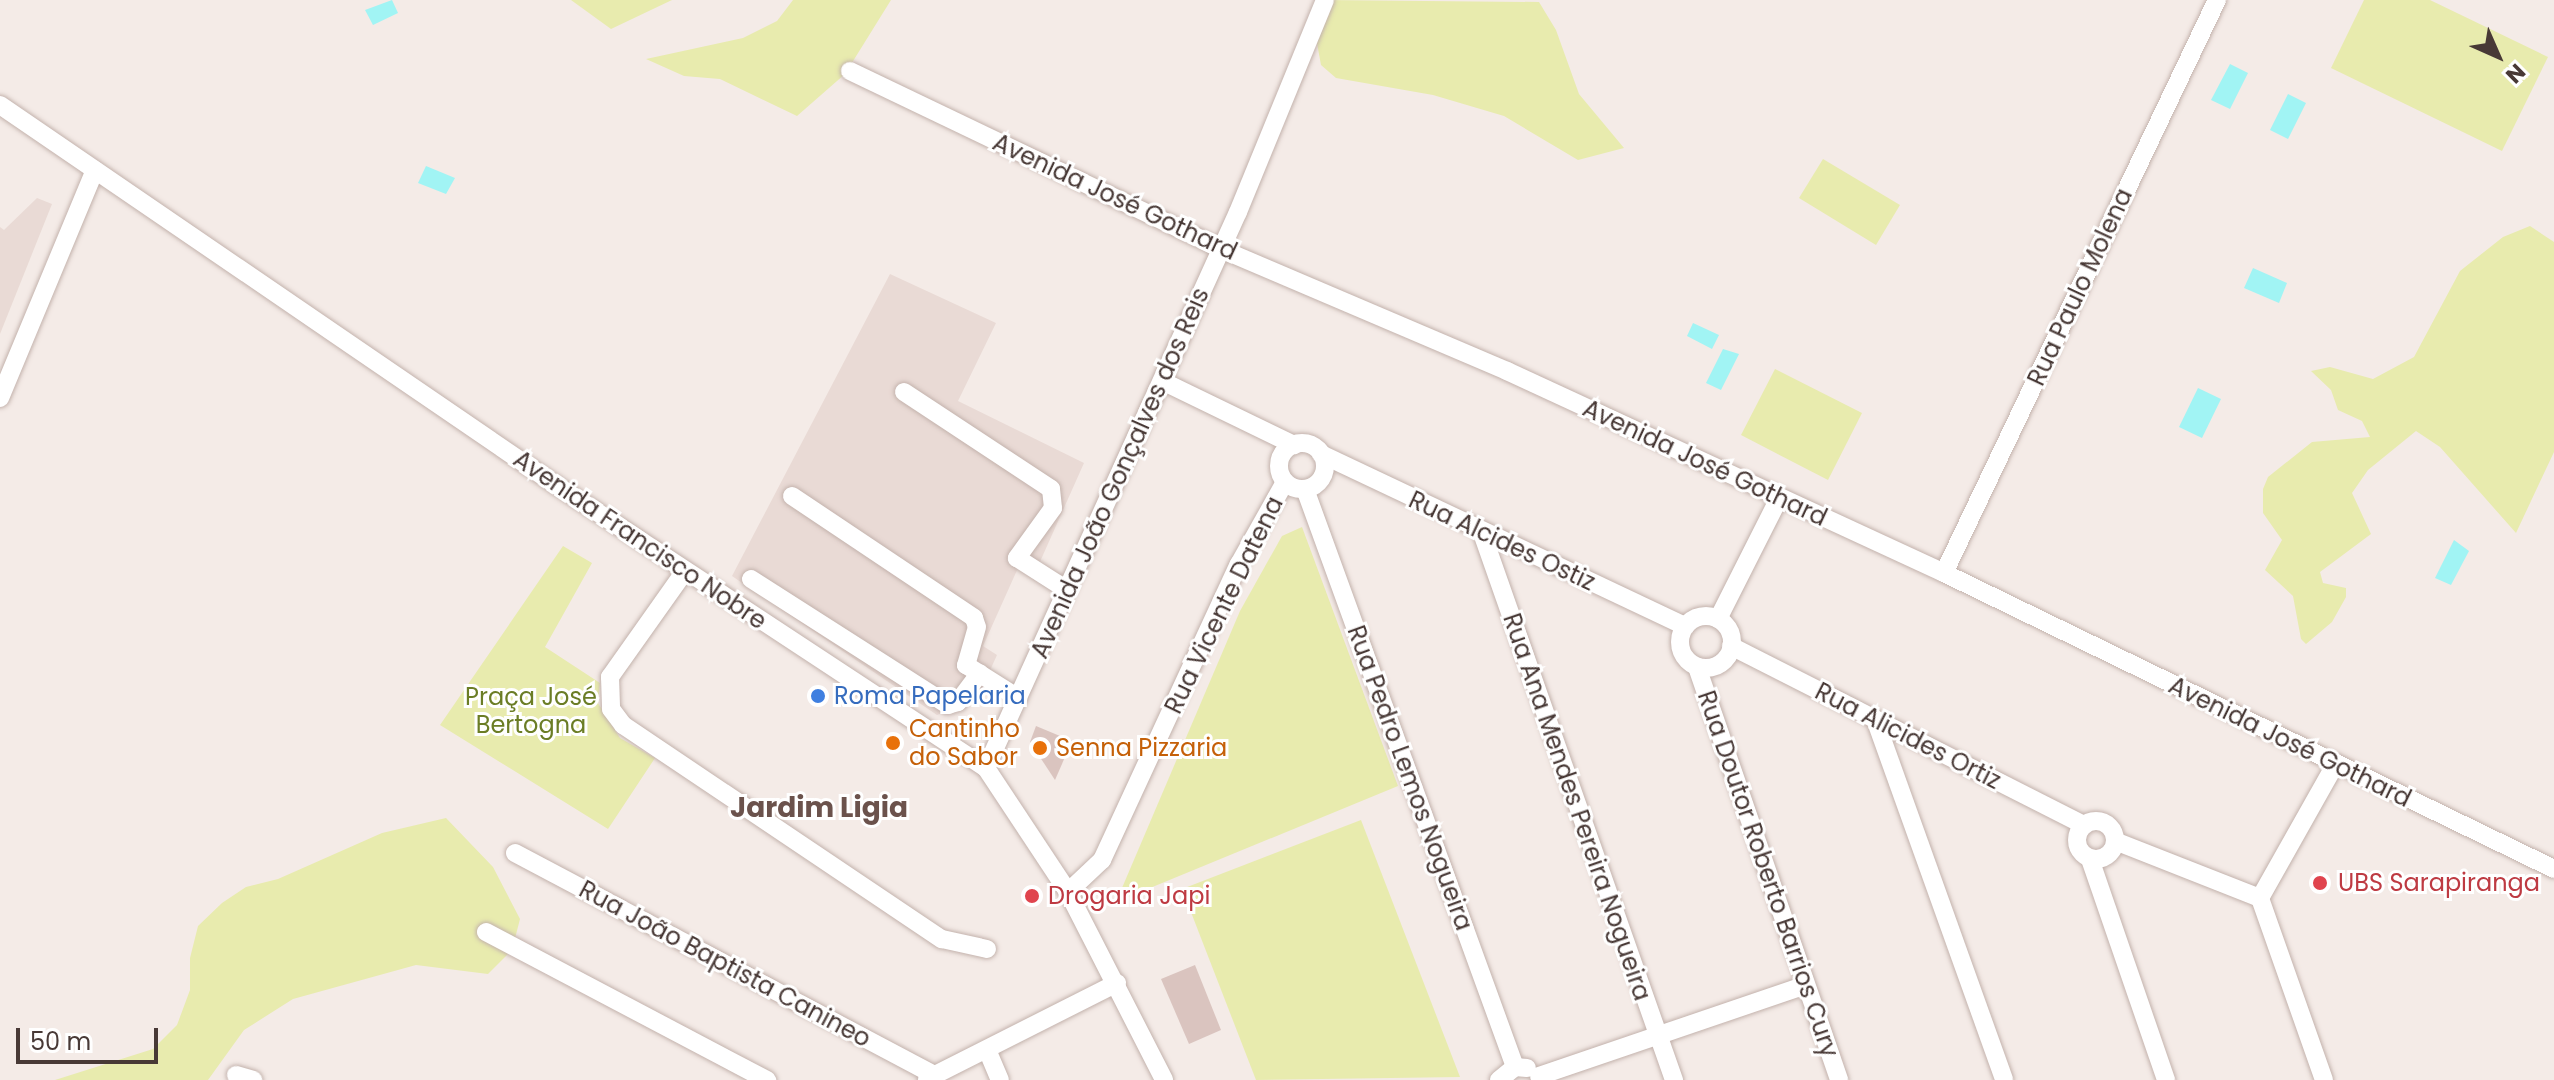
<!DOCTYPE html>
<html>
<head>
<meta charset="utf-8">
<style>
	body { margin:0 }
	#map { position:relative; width:2554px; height:1080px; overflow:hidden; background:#f4ebe7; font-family:Poppins,sans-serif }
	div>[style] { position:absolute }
	.residential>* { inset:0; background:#e9dad5 }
	.green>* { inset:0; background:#e8ebae }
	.water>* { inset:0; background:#a1f4f4 }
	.building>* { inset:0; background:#dac4bf }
	.roads { filter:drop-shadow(0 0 2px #c3b2ac) drop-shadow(0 0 2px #c3b2ac) }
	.minor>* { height:18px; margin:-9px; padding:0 9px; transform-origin:9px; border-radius:9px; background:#fff }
	.minor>.ring { margin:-9px; padding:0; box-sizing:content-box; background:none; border:18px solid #fff; border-radius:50% }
	.dots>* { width:22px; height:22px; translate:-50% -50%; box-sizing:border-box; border:4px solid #fff; border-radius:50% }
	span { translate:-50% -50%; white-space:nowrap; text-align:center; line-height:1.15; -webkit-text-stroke:6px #fff; paint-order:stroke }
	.street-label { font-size:24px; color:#483936 }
	.shop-label { font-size:24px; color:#366cbe }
	.left { translate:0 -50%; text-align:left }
	.park-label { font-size:24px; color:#6b7d25 }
	.food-label { font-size:24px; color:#c56008 }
	.health-label { font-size:24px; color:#be3a42 }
	.quarter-label { font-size:28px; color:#6b524c; font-weight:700 }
	.north { position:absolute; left:2458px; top:16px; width:80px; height:80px; -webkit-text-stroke:6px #fff; paint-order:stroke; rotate:135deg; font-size:22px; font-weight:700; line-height:32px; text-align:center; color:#483936 }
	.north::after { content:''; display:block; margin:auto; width:28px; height:36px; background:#483936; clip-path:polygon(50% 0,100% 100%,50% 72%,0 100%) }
	.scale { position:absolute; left:16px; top:1028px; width:142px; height:36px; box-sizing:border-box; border:4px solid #483936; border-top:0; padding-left:10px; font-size:24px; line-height:28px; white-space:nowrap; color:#483936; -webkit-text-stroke:6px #fff; paint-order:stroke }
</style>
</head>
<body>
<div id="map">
	<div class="residential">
		<i style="clip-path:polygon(37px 198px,52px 204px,0 334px,0 227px,4px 230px)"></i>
		<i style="clip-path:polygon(890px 274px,996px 323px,958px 401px,1084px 463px,1039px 564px,1022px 559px,983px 646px,997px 655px,976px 701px,937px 715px,732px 576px)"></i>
	</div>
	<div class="green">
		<i style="clip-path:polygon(571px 0,672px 0,611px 29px)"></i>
		<i style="clip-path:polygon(793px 0,891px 0,845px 74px,797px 116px,720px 79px,684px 76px,646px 59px,743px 38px,777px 21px)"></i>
		<i style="clip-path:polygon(1324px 0,1539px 2px,1556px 30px,1579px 94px,1624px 148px,1578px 160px,1504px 116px,1433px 95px,1336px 78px,1321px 65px,1316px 38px)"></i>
		<i style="clip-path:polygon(2364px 0,2430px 0,2548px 57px,2502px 151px,2331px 68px)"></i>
		<i style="clip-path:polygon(1823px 159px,1900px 205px,1876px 245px,1799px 198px)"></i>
		<i style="clip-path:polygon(2530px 226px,2554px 242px,2554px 452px,2516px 533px,2440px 447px,2416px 431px,2368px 470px,2352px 493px,2371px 534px,2320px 572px,2323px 583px,2346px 588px,2346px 597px,2332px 622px,2306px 644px,2301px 639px,2293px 596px,2265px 570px,2282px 540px,2263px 513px,2263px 489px,2268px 477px,2312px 442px,2370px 437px,2362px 421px,2338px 410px,2331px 390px,2311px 371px,2330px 367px,2373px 379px,2414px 357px,2460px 271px,2503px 237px)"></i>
		<i style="clip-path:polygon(1775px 369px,1862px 413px,1828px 480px,1741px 435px)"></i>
		<i style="clip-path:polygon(1302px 527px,1398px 786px,1116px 902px,1240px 611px,1282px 536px)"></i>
		<i style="clip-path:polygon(563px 546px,592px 563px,545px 647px,600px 683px,598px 703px,620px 738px,655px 758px,608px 829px,440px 725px)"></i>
		<i style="clip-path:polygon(446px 818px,493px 867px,520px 919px,512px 950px,488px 974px,416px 965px,293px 999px,244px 1030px,208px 1080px,55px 1080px,153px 1049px,177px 1025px,190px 990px,190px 958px,198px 926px,222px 903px,246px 887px,278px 879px,382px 833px)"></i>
		<i style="clip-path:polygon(1361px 820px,1460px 1077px,1256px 1080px,1182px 889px)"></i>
	</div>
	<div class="water">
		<i style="clip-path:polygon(392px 0,398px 13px,373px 25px,365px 10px)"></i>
		<i style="clip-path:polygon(2230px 64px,2248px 73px,2230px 109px,2211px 100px)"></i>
		<i style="clip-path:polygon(2288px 94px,2306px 103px,2288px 139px,2270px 130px)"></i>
		<i style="clip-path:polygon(426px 166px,455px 178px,446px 194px,418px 183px)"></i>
		<i style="clip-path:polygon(2253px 268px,2287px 283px,2279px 303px,2244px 288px)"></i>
		<i style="clip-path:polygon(1693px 323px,1719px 335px,1712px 349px,1687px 336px)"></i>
		<i style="clip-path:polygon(1723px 349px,1739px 354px,1721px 390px,1706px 383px)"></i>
		<i style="clip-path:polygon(2198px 388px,2221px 399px,2202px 438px,2179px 427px)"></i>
		<i style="clip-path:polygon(2454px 540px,2469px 551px,2451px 585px,2435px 578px)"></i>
	</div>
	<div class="building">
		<i style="clip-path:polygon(1036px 726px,1072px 741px,1055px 780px,1030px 742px)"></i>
		<i style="clip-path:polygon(1195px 965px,1221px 1030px,1189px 1044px,1161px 979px)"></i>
	</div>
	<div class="roads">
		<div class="minor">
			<i style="left:850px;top:71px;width:411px;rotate:25.6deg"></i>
			<i style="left:1221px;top:249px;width:311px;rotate:23.1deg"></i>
			<i style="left:1507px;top:371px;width:481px;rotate:24.8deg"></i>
			<i style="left:1944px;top:573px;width:678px;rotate:25.88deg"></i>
			<i style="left:0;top:105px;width:673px;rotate:34.35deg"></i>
			<i style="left:556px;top:485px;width:515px;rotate:33.35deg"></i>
			<i style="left:986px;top:768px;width:149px;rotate:56.5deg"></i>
			<i style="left:1068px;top:892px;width:211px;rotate:62.9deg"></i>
			<i style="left:1162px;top:381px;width:147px;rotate:25.9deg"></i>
			<i style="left:904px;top:392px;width:176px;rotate:33.4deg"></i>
			<i style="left:1051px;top:489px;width:19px;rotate:84deg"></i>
			<i style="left:1053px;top:508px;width:62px;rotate:125.8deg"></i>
			<i style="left:1017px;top:558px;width:59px;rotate:32.6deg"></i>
			<i style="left:0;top:398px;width:247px;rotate:-67.4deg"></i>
			<i class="ring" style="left:1279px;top:443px;width:28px;height:28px"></i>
			<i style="left:1321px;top:454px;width:403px;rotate:25.3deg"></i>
			<i style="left:1305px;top:489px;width:615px;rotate:70.03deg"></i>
			<i style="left:792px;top:496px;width:219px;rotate:33.8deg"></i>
			<i style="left:974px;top:618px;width:9px;rotate:72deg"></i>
			<i style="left:977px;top:627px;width:40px;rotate:106deg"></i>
			<i style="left:966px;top:665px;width:62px;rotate:32.4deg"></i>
			<i style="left:1482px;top:533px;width:580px;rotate:70.66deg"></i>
			<i style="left:685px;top:571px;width:130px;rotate:125.3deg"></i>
			<i style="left:610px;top:677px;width:32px;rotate:88deg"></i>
			<i style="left:611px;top:709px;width:20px;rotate:53deg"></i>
			<i style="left:623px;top:725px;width:384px;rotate:33.9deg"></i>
			<i style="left:942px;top:939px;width:46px;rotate:12.5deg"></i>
			<i style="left:1944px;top:573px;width:635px;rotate:-64.53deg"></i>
			<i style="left:751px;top:579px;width:234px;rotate:32.6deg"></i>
			<i style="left:948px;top:705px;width:10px;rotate:-17deg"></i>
			<i style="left:958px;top:702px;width:36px;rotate:-53deg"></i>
			<i class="ring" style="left:1680px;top:616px;width:34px;height:34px"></i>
			<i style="left:1718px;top:619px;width:136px;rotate:-63.2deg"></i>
			<i style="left:1731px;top:646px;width:396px;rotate:26.9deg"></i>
			<i style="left:1697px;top:667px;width:437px;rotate:71deg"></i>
			<i style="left:1875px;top:719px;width:383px;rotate:70.3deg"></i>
			<i style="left:986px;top:768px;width:610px;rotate:-65.62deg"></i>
			<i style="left:1238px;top:212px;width:229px;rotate:-67.7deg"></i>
			<i class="ring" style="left:2077px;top:821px;width:20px;height:20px"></i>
			<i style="left:2115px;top:841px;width:156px;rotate:21.5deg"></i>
			<i style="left:515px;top:853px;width:476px;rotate:27.9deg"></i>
			<i style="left:2090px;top:859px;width:234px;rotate:71deg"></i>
			<i style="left:1068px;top:892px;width:47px;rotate:-43.3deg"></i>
			<i style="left:1102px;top:860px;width:326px;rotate:-65.2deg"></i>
			<i style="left:1239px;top:564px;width:94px;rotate:-60.7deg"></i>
			<i style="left:486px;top:932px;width:318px;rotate:27.8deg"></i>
			<i style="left:988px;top:1052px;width:30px;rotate:67deg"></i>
			<i style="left:236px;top:1075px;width:18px;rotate:16deg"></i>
			<i style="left:1539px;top:1076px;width:279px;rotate:-18.8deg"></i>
			<i style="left:927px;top:1079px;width:213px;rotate:-26.8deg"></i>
			<i style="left:1499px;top:1080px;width:21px;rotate:-39deg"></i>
			<i style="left:1515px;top:1067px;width:12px;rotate:5deg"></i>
			<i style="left:2324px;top:1080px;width:193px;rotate:-109.4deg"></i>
			<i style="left:2260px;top:898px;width:153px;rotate:-60.6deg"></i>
		</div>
	</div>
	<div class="dots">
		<i style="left:818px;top:696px;background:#3f7fe0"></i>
		<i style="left:893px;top:743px;background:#e8710a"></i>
		<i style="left:1040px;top:748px;background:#e8710a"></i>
		<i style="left:2320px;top:883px;background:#e0444e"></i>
		<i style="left:1032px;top:896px;background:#e0444e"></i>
	</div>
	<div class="street-label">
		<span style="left:1115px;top:197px;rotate:25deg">Avenida José Gothard</span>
		<span style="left:2080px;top:287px;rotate:-65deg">Rua Paulo Molena</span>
		<span style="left:1705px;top:463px;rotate:25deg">Avenida José Gothard</span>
		<span style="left:1120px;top:473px;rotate:-66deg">Avenida João Gonçalves dos Reis</span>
		<span style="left:640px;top:540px;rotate:34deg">Avenida Francisco Nobre</span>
		<span style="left:1502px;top:541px;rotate:25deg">Rua Alcides Ostiz</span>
		<span style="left:1224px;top:605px;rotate:-64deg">Rua Vicente Datena</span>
		<span style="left:1908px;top:736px;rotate:27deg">Rua Alicides Ortiz</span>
		<span style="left:2290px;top:742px;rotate:26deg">Avenida José Gothard</span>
		<span style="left:1410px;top:778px;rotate:70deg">Rua Pedro Lemos Nogueira</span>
		<span style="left:1577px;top:807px;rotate:71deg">Rua Ana Mendes Pereira Nogueira</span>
		<span style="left:1768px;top:874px;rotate:71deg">Rua Doutor Roberto Barrios Cury</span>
		<span style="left:725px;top:964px;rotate:28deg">Rua João Baptista Canineo</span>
	</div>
	<div class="shop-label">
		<span class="left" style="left:834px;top:696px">Roma Papelaria</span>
	</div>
	<div class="park-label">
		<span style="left:531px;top:711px">Praça José<br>Bertogna</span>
	</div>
	<div class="food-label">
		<span class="left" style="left:909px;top:743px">Cantinho<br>do Sabor</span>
		<span class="left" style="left:1056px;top:748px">Senna Pizzaria</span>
	</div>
	<div class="health-label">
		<span class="left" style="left:2338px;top:883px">UBS Sarapiranga</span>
		<span class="left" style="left:1048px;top:896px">Drogaria Japi</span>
	</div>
	<div class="quarter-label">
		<span style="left:819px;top:808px">Jardim Ligia</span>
	</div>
	<div class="north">N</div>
	<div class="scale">50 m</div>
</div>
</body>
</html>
